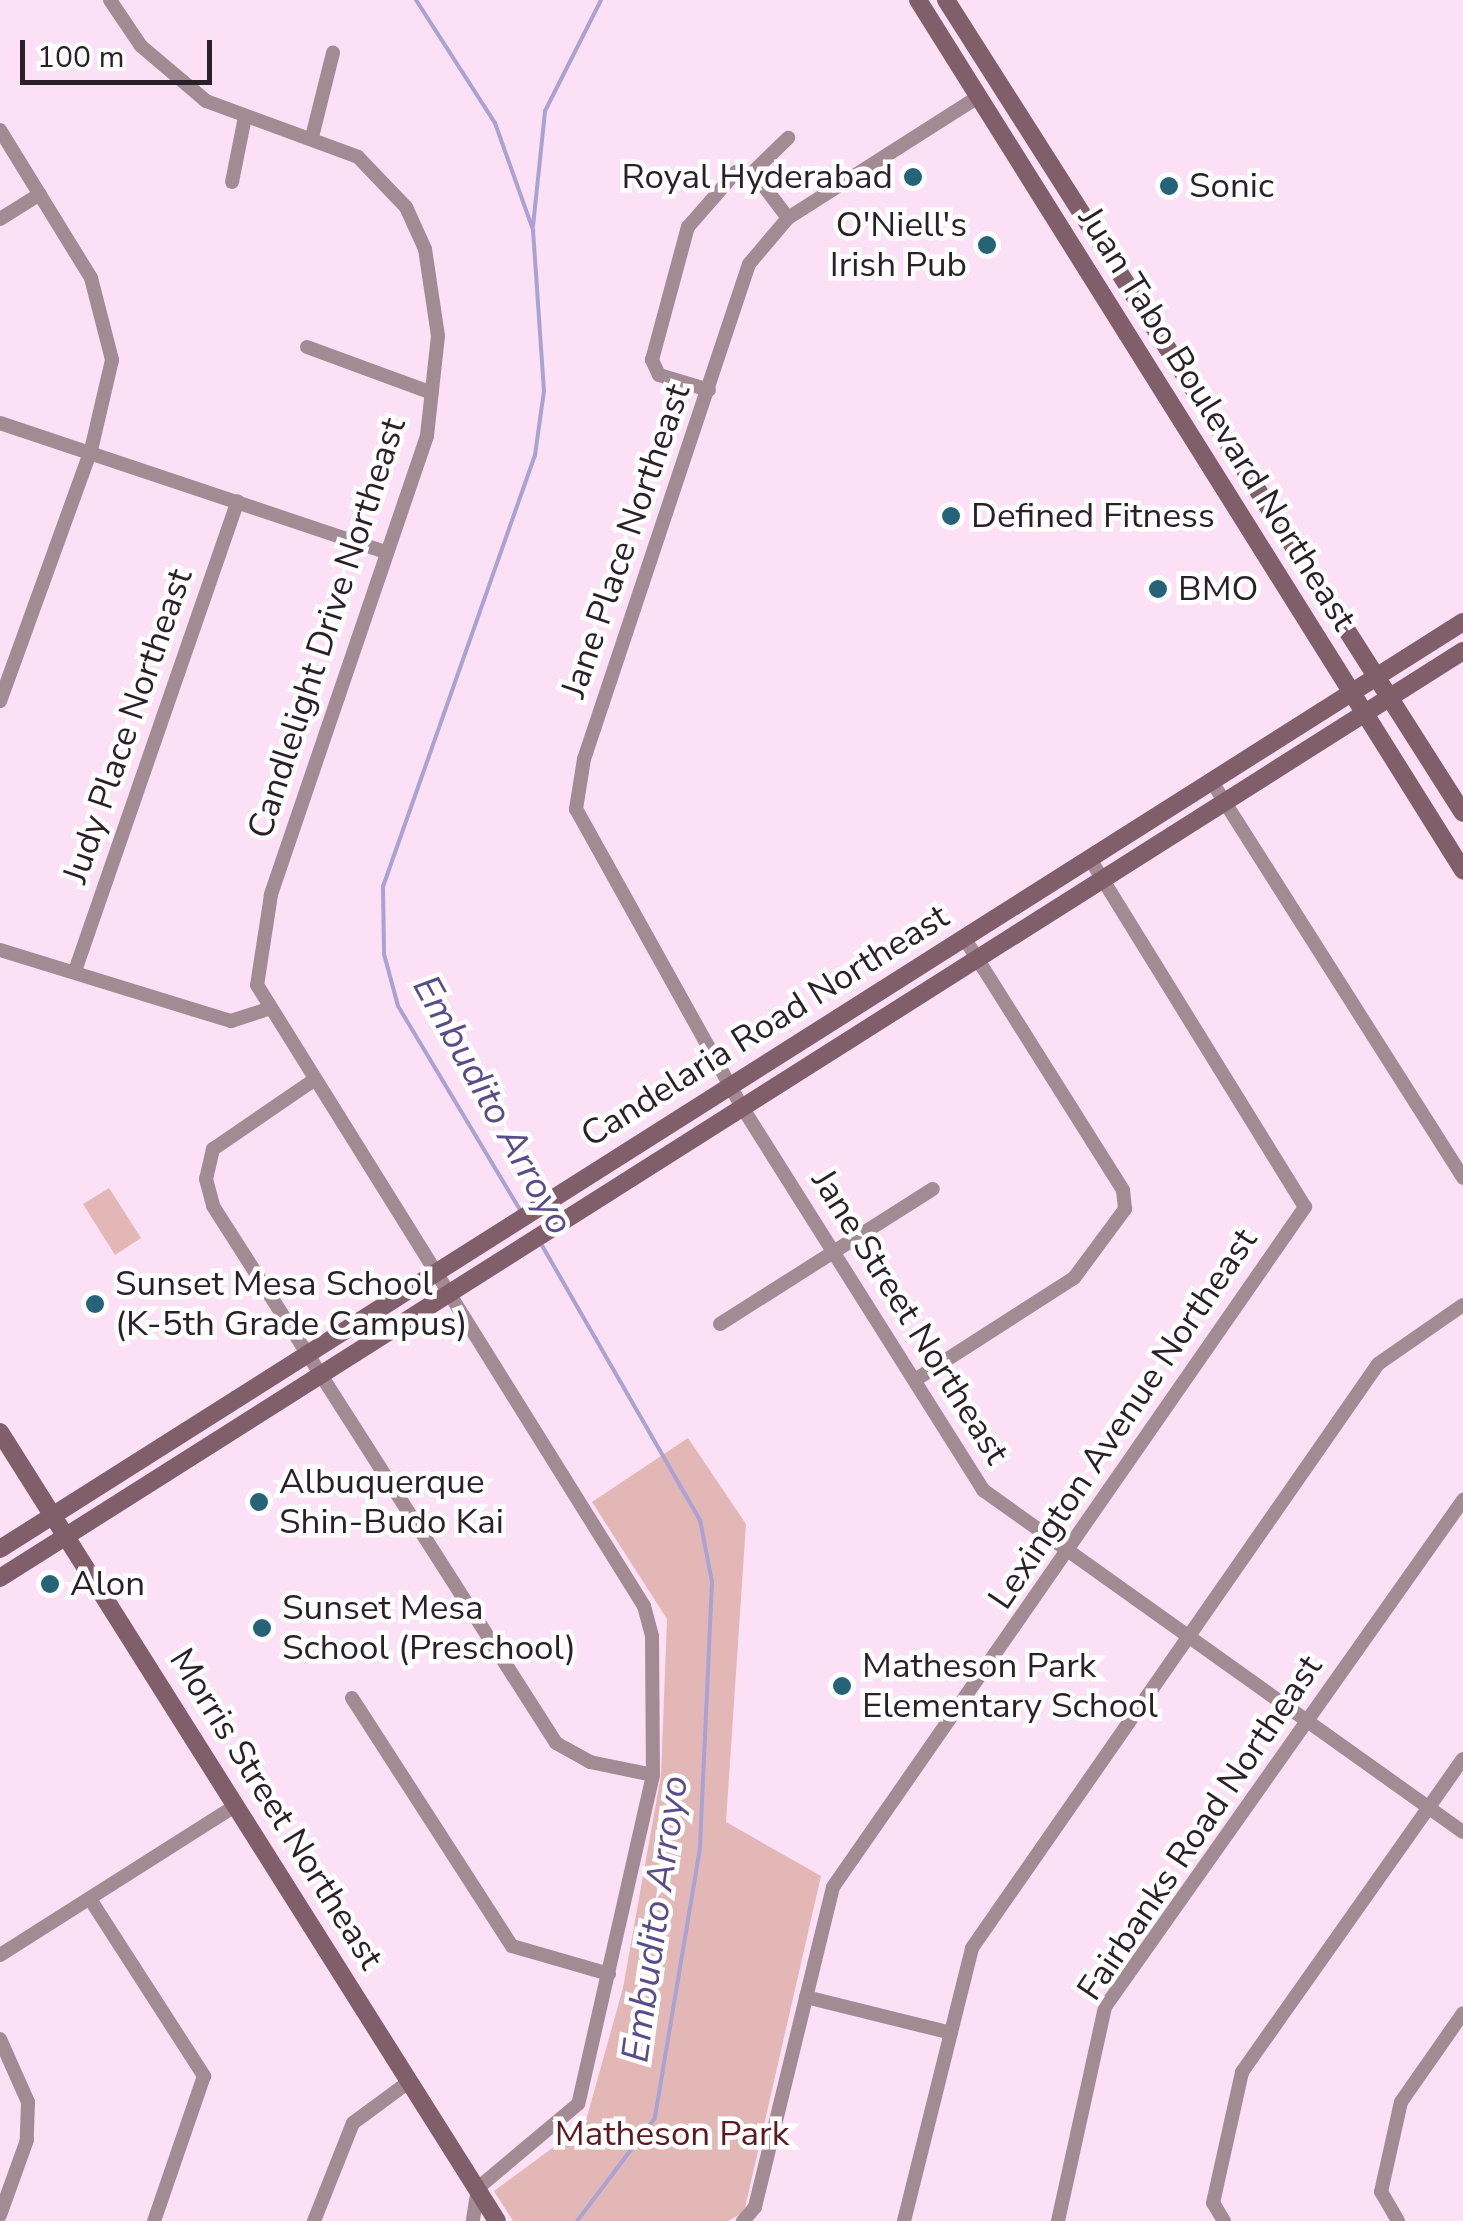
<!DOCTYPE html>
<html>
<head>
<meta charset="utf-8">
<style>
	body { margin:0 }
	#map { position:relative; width:1463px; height:2221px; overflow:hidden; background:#fce1f6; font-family:"Nunito Sans",sans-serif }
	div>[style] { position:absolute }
	.green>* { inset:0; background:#e4b7b7 }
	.stream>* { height:4px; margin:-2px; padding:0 2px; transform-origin:2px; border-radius:2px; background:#a9a2d3 }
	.street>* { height:14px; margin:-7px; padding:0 7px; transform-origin:7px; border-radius:7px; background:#a38b93 }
	.secondary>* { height:18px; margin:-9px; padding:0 9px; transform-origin:9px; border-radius:9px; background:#805e6a }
	.dots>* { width:28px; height:28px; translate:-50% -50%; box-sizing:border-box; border:5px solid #fff; border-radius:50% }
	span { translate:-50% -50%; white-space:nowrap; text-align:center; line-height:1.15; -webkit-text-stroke:9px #fff; paint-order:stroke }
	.poi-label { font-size:35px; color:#2b1f28 }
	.right { translate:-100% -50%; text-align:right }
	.left { translate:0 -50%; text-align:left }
	.street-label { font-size:35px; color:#2b1f28 }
	.park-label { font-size:35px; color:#5d1821 }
	.water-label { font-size:38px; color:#584c8b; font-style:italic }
	.scale { position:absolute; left:20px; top:40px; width:192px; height:45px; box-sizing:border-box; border:5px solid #2b1f28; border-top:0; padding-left:12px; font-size:30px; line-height:35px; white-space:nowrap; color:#2b1f28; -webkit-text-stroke:8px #fff; paint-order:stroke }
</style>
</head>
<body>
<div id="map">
	<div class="green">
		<i style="clip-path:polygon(109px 1188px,141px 1238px,115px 1255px,83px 1204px)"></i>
		<i style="clip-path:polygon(688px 1438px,746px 1524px,726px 1822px,821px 1876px,744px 2212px,728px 2221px,513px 2221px,494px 2191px,585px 2124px,623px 1988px,661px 1775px,667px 1619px,592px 1502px)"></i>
	</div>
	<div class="stream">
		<i style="left:416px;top:0;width:146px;rotate:57.3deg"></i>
		<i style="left:495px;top:123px;width:114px;rotate:70.4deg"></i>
		<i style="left:533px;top:230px;width:161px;rotate:86.1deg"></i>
		<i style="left:544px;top:391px;width:65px;rotate:98deg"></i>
		<i style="left:535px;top:455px;width:458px;rotate:109.4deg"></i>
		<i style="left:383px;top:887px;width:67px;rotate:89.1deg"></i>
		<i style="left:384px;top:954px;width:54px;rotate:74.9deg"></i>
		<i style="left:398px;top:1006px;width:241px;rotate:59.1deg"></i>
		<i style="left:533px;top:226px;width:116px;rotate:-84deg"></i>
		<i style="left:545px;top:111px;width:124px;rotate:-63.2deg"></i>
		<i style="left:540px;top:1242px;width:321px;rotate:60.1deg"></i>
		<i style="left:700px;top:1520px;width:63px;rotate:79deg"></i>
		<i style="left:712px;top:1582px;width:266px;rotate:92.6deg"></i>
		<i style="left:700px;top:1848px;width:274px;rotate:99.5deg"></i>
		<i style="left:655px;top:2118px;width:129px;rotate:127.1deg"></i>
	</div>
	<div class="street">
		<i style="left:110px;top:0;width:55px;rotate:56deg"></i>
		<i style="left:141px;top:46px;width:85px;rotate:40.2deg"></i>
		<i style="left:206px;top:101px;width:162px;rotate:20.2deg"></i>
		<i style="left:358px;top:157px;width:69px;rotate:46.2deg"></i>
		<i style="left:406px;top:207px;width:46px;rotate:65.7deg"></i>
		<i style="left:425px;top:249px;width:88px;rotate:81.5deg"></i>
		<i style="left:438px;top:336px;width:101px;rotate:96.3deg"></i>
		<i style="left:427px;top:436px;width:485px;rotate:108.8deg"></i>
		<i style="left:271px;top:895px;width:91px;rotate:98.8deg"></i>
		<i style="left:257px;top:985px;width:732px;rotate:58.07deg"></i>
		<i style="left:644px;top:1606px;width:31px;rotate:75deg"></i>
		<i style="left:652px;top:1636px;width:139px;rotate:89.6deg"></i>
		<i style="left:653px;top:1775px;width:337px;rotate:102.8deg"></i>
		<i style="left:578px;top:2104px;width:131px;rotate:140deg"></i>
		<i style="left:478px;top:2188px;width:33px;rotate:99deg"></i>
		<i style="left:978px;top:97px;width:225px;rotate:147.5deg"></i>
		<i style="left:788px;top:218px;width:60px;rotate:130.3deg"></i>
		<i style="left:749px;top:264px;width:522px;rotate:108.43deg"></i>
		<i style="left:584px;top:759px;width:51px;rotate:99.1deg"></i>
		<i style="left:576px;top:809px;width:341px;rotate:60.9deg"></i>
		<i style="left:742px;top:1107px;width:453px;rotate:57.8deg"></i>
		<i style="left:983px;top:1490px;width:589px;rotate:35.47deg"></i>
		<i style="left:0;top:130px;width:174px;rotate:58.4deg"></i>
		<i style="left:91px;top:278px;width:85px;rotate:75.6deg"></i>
		<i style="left:112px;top:360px;width:92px;rotate:103.1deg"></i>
		<i style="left:91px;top:450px;width:267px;rotate:109.9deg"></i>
		<i style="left:312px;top:137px;width:87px;rotate:-76deg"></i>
		<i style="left:751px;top:174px;width:52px;rotate:-44.2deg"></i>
		<i style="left:232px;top:182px;width:61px;rotate:-78.7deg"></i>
		<i style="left:0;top:219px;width:47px;rotate:-32deg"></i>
		<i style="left:307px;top:347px;width:133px;rotate:20.2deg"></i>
		<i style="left:709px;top:390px;width:52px;rotate:-163.3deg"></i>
		<i style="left:659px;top:375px;width:17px;rotate:-115deg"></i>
		<i style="left:652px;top:360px;width:138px;rotate:-74.9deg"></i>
		<i style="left:688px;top:227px;width:73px;rotate:-48.9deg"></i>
		<i style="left:736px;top:172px;width:26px;rotate:21deg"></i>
		<i style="left:760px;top:181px;width:46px;rotate:52.9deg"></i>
		<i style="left:0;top:423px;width:406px;rotate:18.5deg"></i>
		<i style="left:1212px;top:782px;width:469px;rotate:57.6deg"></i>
		<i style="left:0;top:950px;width:242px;rotate:17.1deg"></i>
		<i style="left:231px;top:1021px;width:36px;rotate:-18deg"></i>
		<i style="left:75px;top:971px;width:497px;rotate:-70.9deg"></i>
		<i style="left:311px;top:1082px;width:119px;rotate:145.6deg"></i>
		<i style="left:213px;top:1149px;width:31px;rotate:103deg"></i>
		<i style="left:206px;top:1179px;width:28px;rotate:75deg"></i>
		<i style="left:213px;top:1206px;width:637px;rotate:57.43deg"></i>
		<i style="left:556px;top:1743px;width:39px;rotate:29deg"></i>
		<i style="left:590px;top:1762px;width:64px;rotate:11.7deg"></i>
		<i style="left:720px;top:1324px;width:252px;rotate:-32.4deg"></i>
		<i style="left:915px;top:1380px;width:189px;rotate:-32.7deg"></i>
		<i style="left:1074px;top:1278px;width:86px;rotate:-53.5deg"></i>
		<i style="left:1125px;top:1209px;width:19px;rotate:-96deg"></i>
		<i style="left:1123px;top:1190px;width:297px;rotate:-122.2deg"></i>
		<i style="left:352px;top:1698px;width:295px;rotate:57.2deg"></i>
		<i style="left:512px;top:1946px;width:101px;rotate:16.1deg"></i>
		<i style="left:90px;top:1899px;width:211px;rotate:57.2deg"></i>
		<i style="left:204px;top:2076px;width:153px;rotate:109deg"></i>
		<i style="left:0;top:1955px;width:278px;rotate:-32.4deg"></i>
		<i style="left:806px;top:1997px;width:149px;rotate:13.9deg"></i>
		<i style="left:0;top:2039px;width:69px;rotate:66deg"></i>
		<i style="left:28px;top:2102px;width:38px;rotate:92deg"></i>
		<i style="left:27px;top:2140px;width:80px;rotate:109.8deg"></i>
		<i style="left:314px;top:2221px;width:105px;rotate:-68.3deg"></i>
		<i style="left:353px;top:2123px;width:71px;rotate:-36.4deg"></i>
		<i style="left:743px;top:2221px;width:18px;rotate:-49deg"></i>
		<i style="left:755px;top:2207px;width:329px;rotate:-76.3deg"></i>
		<i style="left:833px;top:1887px;width:828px;rotate:-55.23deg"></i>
		<i style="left:1305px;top:1207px;width:408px;rotate:-121.7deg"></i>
		<i style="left:904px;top:2221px;width:281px;rotate:-76deg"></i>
		<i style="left:972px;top:1948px;width:711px;rotate:-55.19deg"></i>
		<i style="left:1378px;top:1364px;width:103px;rotate:-34.8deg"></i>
		<i style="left:1058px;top:2221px;width:219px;rotate:-77.6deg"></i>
		<i style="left:1105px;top:2007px;width:621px;rotate:-54.77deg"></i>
		<i style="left:1224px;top:2221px;width:21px;rotate:-121deg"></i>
		<i style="left:1213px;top:2203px;width:134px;rotate:-77.5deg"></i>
		<i style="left:1242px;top:2072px;width:383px;rotate:-54.8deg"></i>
		<i style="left:1398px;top:2221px;width:34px;rotate:-120deg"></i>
		<i style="left:1381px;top:2192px;width:92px;rotate:-77.5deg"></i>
		<i style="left:1401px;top:2102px;width:108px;rotate:-55.1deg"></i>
	</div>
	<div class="secondary">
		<i style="left:918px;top:0;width:1027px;rotate:57.94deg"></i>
		<i style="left:946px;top:0;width:963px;rotate:57.55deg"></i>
		<i style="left:0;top:1432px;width:932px;rotate:57.79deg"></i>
		<i style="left:0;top:1549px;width:1732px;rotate:-32.36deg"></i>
		<i style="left:0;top:1578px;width:1732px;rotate:-32.36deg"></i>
	</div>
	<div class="dots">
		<i style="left:913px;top:177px;background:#256379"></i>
		<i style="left:1169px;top:186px;background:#256379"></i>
		<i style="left:987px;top:245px;background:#256379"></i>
		<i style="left:951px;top:516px;background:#256379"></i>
		<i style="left:1158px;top:589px;background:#256379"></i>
		<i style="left:95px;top:1304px;background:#256379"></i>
		<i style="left:259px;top:1502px;background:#256379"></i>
		<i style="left:50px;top:1584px;background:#256379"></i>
		<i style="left:262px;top:1628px;background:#256379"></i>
		<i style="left:842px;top:1686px;background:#256379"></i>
	</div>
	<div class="poi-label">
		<span class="right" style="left:893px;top:177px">Royal Hyderabad</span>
		<span class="left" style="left:1189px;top:186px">Sonic</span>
		<span class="right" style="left:967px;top:245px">O'Niell's<br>Irish Pub</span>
		<span class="left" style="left:971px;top:516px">Defined Fitness</span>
		<span class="left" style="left:1178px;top:589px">BMO</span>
		<span class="left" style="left:115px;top:1304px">Sunset Mesa School<br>(K-5th Grade Campus)</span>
		<span class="left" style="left:279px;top:1502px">Albuquerque<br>Shin-Budo Kai</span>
		<span class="left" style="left:70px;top:1584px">Alon</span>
		<span class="left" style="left:282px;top:1628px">Sunset Mesa<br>School (Preschool)</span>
		<span class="left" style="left:862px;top:1686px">Matheson Park<br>Elementary School</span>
	</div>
	<div class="street-label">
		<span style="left:1217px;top:419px;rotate:58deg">Juan Tabo Boulevard Northeast</span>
		<span style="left:626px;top:541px;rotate:-71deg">Jane Place Northeast</span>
		<span style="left:327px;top:628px;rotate:-72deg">Candlelight Drive Northeast</span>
		<span style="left:128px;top:726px;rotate:-71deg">Judy Place Northeast</span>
		<span style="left:765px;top:1026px;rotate:-32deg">Candelaria Road Northeast</span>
		<span style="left:910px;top:1317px;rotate:58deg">Jane Street Northeast</span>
		<span style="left:1123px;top:1419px;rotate:-56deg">Lexington Avenue Northeast</span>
		<span style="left:276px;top:1809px;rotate:58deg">Morris Street Northeast</span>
		<span style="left:1200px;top:1828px;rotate:-56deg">Fairbanks Road Northeast</span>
	</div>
	<div class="park-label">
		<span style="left:672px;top:2134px">Matheson Park</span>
	</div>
	<div class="water-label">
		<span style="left:493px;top:1105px;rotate:61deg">Embudito Arroyo</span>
		<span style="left:655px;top:1919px;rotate:-82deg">Embudito Arroyo</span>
	</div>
	<div class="scale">100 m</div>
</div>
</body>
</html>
